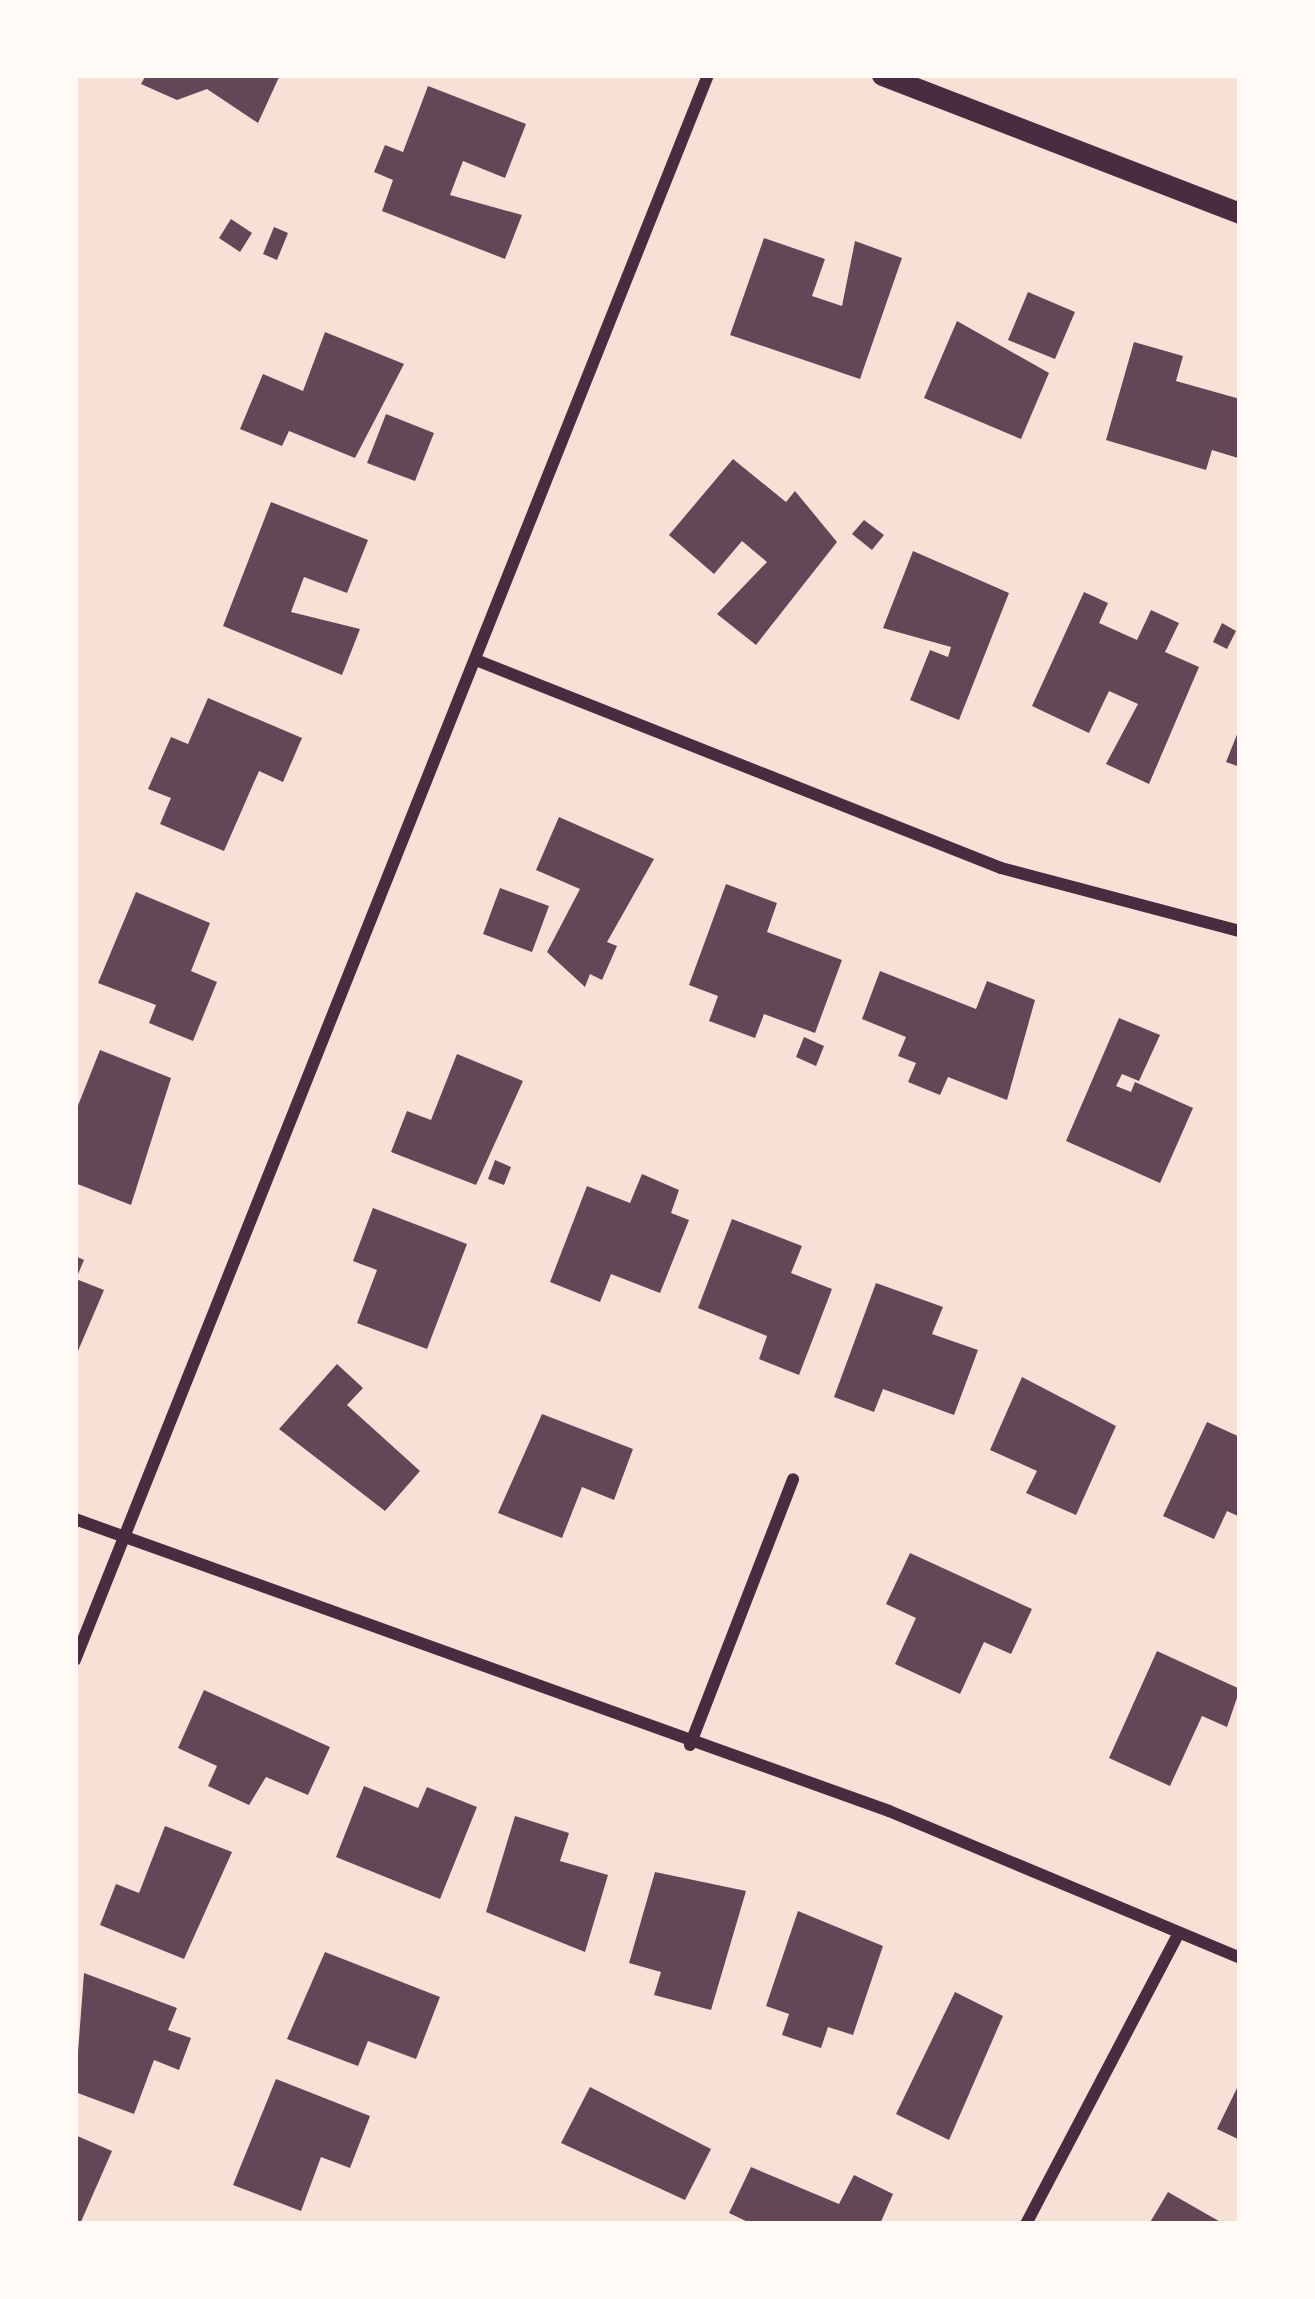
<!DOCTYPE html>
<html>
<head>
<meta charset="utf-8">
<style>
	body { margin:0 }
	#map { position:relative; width:1315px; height:2299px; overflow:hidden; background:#f7e1d7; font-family:Rubik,sans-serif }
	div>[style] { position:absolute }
	.building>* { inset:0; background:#644757 }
	.minor>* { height:12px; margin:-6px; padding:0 6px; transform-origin:6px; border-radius:6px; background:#4a2c40 }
	.tertiary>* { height:21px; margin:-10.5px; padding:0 10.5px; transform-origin:10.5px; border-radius:10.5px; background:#4a2c40 }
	span { translate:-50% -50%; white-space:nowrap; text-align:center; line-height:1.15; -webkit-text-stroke:9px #fffaf5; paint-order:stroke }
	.frame { position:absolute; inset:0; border:78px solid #fffaf5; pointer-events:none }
</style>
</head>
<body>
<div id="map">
	<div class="building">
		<i style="clip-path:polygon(146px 75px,280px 75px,258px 123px,207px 89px,177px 100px,141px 84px)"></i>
		<i style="clip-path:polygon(428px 86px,526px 124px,505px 178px,463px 161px,450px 195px,522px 215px,505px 259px,382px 211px,393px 180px,374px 172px,385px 145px,403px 152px)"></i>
		<i style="clip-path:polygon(231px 219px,252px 233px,240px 252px,219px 238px)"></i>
		<i style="clip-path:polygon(274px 227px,288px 233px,277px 260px,263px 254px)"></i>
		<i style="clip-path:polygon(764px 238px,825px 259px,812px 296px,842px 306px,855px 241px,902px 258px,860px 379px,730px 335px)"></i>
		<i style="clip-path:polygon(1028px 292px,1075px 312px,1055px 359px,1008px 340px)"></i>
		<i style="clip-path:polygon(957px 321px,1049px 373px,1021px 439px,924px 398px)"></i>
		<i style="clip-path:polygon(325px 332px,404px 364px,355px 458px,289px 431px,282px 446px,240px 429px,263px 374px,303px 391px)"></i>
		<i style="clip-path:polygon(1134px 342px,1183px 356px,1176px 381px,1240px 399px,1238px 458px,1212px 450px,1206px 470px,1106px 440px)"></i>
		<i style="clip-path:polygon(386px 414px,434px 433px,415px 481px,367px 463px)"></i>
		<i style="clip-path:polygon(733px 459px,786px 502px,795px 491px,837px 542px,756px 645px,717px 614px,767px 562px,742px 541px,714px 574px,669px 535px)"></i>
		<i style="clip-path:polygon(271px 502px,368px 540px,347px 593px,304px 577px,291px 612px,360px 629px,342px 675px,223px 626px)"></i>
		<i style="clip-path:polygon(864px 520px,884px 535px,872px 550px,852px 534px)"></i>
		<i style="clip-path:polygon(913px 551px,1009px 593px,959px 720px,910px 700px,930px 650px,948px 657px,951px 647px,883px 628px)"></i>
		<i style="clip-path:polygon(1084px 592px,1108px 603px,1099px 623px,1137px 640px,1151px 610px,1179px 623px,1165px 652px,1199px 667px,1149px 784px,1106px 764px,1138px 704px,1109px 691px,1089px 733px,1032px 706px)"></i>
		<i style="clip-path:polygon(1222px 623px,1236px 631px,1227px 649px,1213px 642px)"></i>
		<i style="clip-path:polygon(208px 698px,302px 738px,283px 782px,259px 771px,224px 851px,160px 824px,171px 798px,148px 789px,171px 737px,188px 744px)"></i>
		<i style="clip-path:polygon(1240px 727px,1240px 767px,1226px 762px)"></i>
		<i style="clip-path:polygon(559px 817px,654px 859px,607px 942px,617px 946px,602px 980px,590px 974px,585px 987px,547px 952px,580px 889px,536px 870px)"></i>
		<i style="clip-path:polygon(726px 884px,777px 903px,767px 932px,842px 960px,815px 1033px,764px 1014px,755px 1038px,709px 1021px,718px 996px,689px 985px)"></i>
		<i style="clip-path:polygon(500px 888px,549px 906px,532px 952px,483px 934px)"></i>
		<i style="clip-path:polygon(136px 892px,210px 923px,191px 971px,217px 982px,193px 1041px,149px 1023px,156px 1005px,98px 983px)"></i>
		<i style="clip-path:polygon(880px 971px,976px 1009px,987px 981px,1035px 1000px,1007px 1100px,948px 1077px,940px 1095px,908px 1082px,916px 1063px,898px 1056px,906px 1037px,862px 1019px)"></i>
		<i style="clip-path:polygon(1119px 1018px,1160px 1035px,1139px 1081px,1122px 1074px,1116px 1086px,1131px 1092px,1135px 1082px,1193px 1108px,1160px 1183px,1066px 1141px)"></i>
		<i style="clip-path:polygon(804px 1037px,824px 1046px,816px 1066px,796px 1057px)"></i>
		<i style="clip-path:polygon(100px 1050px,171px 1078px,131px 1205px,75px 1183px,75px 1113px)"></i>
		<i style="clip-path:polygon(457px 1054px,523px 1081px,476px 1185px,391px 1152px,407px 1111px,431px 1120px)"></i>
		<i style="clip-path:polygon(495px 1160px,511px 1167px,504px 1185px,488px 1179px)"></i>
		<i style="clip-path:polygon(642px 1174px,679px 1190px,671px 1213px,689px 1220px,660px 1293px,611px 1274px,600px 1302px,550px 1282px,587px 1186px,630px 1203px)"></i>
		<i style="clip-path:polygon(373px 1208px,467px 1244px,427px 1349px,357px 1323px,377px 1270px,353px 1261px)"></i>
		<i style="clip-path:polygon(732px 1219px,802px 1246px,791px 1273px,832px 1289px,799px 1375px,759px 1359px,767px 1336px,698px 1308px)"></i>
		<i style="clip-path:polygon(75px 1256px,84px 1260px,76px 1279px,104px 1290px,75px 1358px)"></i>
		<i style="clip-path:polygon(876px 1283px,943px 1307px,932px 1334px,978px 1350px,954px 1415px,883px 1389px,874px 1412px,834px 1397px)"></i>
		<i style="clip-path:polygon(337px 1364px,363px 1388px,347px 1405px,420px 1471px,385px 1511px,279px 1429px)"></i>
		<i style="clip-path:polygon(1022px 1377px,1116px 1426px,1076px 1515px,1026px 1493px,1037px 1471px,990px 1450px)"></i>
		<i style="clip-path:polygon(542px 1414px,633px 1449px,614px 1500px,582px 1487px,562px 1538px,498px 1513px)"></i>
		<i style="clip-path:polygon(1207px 1422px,1240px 1437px,1240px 1517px,1227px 1511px,1214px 1539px,1163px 1516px)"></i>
		<i style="clip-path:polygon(910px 1553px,1032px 1609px,1011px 1654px,984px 1642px,960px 1694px,895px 1664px,916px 1618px,886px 1604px)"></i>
		<i style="clip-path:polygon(1157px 1651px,1240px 1689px,1227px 1727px,1202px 1716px,1170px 1786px,1109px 1758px)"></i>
		<i style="clip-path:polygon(204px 1690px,330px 1747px,308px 1795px,266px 1777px,249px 1805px,208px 1786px,217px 1766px,178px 1748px)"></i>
		<i style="clip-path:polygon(364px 1786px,418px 1808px,427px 1787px,477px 1807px,440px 1899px,336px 1857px)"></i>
		<i style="clip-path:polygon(515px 1816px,569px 1833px,560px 1861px,608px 1875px,585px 1952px,486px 1912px)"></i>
		<i style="clip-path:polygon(165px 1826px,232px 1852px,184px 1959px,100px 1925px,116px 1884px,139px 1893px)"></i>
		<i style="clip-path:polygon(655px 1872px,746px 1891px,711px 2010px,654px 1995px,661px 1972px,629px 1963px)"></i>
		<i style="clip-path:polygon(798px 1911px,883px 1946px,853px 2035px,828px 2027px,821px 2048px,782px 2035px,789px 2014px,766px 2006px)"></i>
		<i style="clip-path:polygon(325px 1952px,440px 1997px,416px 2059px,368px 2041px,358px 2066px,287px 2039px)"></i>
		<i style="clip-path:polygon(84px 1973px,177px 2008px,168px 2030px,191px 2038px,179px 2070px,154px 2060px,134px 2114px,75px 2092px)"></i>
		<i style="clip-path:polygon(955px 1992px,1003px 2016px,949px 2140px,896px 2114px)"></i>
		<i style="clip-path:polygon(276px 2079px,370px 2116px,350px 2168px,321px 2157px,301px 2211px,233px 2185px)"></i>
		<i style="clip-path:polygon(1240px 2082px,1240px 2140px,1217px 2129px)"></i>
		<i style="clip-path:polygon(590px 2087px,711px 2149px,685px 2200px,561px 2143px)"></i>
		<i style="clip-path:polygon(75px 2135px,112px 2151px,80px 2224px,75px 2224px)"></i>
		<i style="clip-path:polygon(751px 2167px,839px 2204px,854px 2175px,893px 2194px,880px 2224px,752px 2224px,729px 2213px)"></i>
		<i style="clip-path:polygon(1168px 2192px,1224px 2224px,1149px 2224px)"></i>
	</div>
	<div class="minor">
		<i style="left:476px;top:660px;width:565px;rotate:21.61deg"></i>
		<i style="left:1001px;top:868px;width:247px;rotate:14.8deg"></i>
		<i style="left:75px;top:1519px;width:865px;rotate:19.73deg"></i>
		<i style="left:889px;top:1811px;width:381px;rotate:22.7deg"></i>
		<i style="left:75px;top:1660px;width:1707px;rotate:-68.23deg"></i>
		<i style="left:690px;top:1745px;width:285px;rotate:-68.8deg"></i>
		<i style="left:1026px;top:2224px;width:329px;rotate:-62.3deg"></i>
	</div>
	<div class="tertiary">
		<i style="left:882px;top:75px;width:384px;rotate:21.1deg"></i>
	</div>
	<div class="frame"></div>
</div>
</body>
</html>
